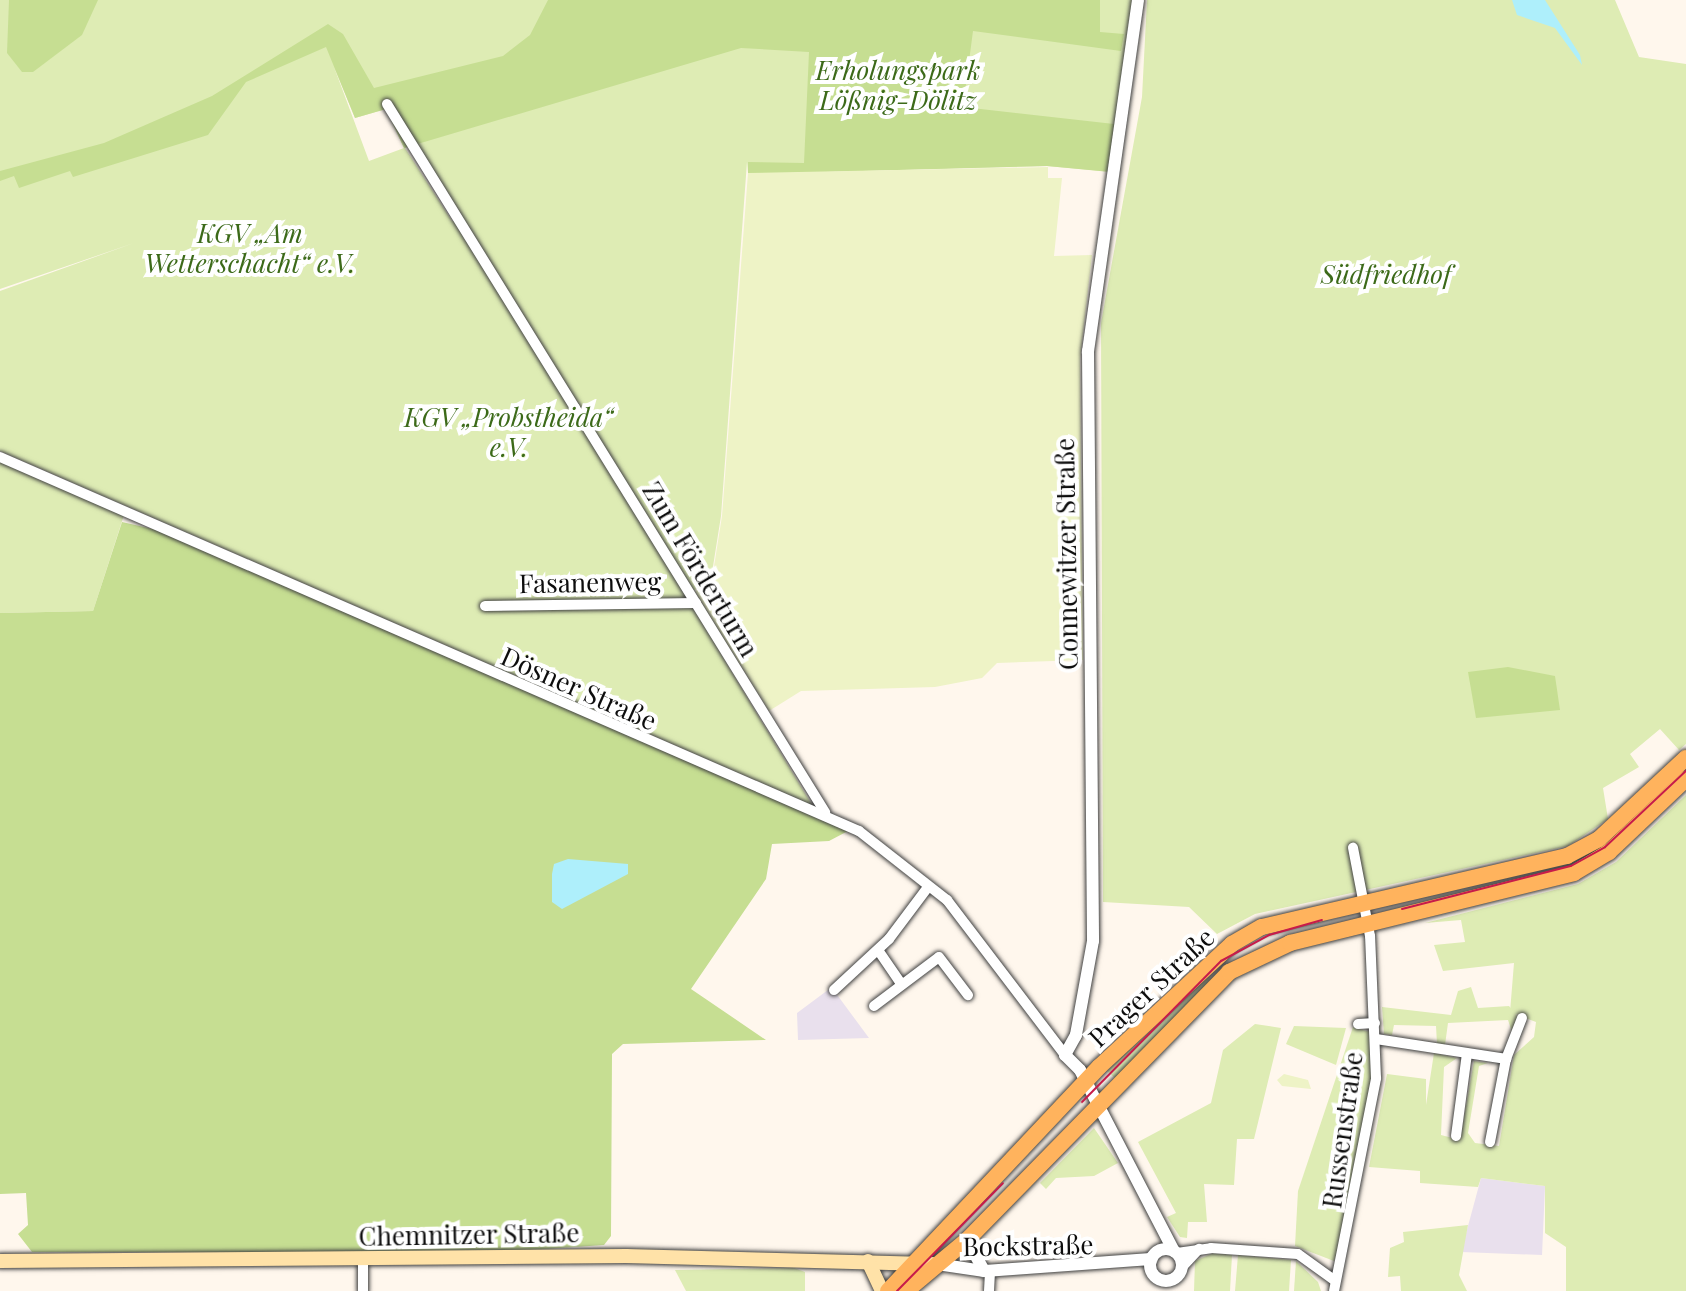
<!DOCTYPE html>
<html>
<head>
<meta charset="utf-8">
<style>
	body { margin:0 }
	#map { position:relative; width:1686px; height:1291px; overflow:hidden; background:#fff7ed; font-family:"Playfair Display",serif }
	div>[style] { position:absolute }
	.industrial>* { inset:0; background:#e9e0ed }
	.green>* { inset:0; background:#deecb4 }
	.forest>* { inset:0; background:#c6de92 }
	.pitch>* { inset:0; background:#eef3c6 }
	.water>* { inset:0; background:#aeeffb }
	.roads { filter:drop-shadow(0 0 2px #404040) drop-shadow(0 0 2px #404040) }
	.minor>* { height:10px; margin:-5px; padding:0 5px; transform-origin:5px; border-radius:5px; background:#fff }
	.tertiary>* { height:12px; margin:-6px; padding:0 6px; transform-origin:6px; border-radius:6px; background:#fff }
	.tertiary>.ring { margin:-6px; padding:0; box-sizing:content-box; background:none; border:12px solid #fff; border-radius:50% }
	.secondary>* { height:14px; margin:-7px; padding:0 7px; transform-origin:7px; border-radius:7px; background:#ffe2a8 }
	.primary>* { height:16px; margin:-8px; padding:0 8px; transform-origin:8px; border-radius:8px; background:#ffb35d }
	.tram>* { height:2px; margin:-1px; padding:0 1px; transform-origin:1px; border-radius:1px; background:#c71b4a }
	span { translate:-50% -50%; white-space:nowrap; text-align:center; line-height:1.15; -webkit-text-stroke:8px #fff; paint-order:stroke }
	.park-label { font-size:26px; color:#3c6a19; font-style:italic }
	.street-label { font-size:26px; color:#0d0d0d }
</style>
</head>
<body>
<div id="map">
	<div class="industrial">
		<i style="clip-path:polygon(832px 987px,835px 992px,869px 1038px,798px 1040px,797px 1013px)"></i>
		<i style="clip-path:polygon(1481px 1178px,1545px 1186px,1542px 1255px,1461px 1252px)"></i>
	</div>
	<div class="green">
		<i style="clip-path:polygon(evenodd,0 0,1138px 0,1113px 172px,1047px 166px,748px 173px,747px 162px,721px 516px,711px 579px,686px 596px,812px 805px,0 451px,0 291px,134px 243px,0 289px,0 0,334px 67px,355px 118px,386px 109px,404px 148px,369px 161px,334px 67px,0 0,416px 144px,462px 218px,452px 221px,405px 148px,416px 144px)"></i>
		<i style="clip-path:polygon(1147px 0,1615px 0,1639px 57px,1686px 64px,1686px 744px,1679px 750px,1660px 729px,1630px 754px,1639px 767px,1603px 788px,1608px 819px,1568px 846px,1255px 914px,1217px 934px,1189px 907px,1103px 902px,1101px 323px,1142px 97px)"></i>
		<i style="clip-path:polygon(0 461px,124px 515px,93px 611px,0 613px)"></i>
		<i style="clip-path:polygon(1686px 795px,1686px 1291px,1566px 1291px,1566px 1247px,1545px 1233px,1545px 1186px,1481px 1178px,1478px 1187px,1420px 1183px,1420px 1171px,1369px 1167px,1387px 1074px,1426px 1079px,1426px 1105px,1434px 1053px,1457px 1058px,1444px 1067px,1441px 1135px,1460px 1140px,1474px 1061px,1488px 1063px,1479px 1066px,1468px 1133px,1475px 1143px,1499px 1146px,1514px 1055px,1534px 1037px,1536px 1022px,1510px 1012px,1514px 963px,1443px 971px,1434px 945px,1465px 942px,1461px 920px,1425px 923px,1578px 884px,1616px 862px)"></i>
		<i style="clip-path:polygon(1204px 972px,1211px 979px,1116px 1079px,1107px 1071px)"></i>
		<i style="clip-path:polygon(1471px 987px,1478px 1008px,1509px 1006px,1518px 1017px,1512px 1032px,1508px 1020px,1448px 1023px,1445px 1045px,1437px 1044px,1436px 1026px,1394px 1025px,1392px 1035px,1384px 1034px,1382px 1007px,1451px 1015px,1458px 991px)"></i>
		<i style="clip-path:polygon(1255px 1024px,1281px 1028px,1254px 1139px,1237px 1139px,1234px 1185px,1204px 1184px,1207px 1222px,1188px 1222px,1187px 1238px,1180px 1237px,1167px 1217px,1176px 1213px,1138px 1142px,1211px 1103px,1223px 1050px)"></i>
		<i style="clip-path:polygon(1294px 1026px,1346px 1028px,1336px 1065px,1286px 1044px)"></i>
		<i style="clip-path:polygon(1353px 1027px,1370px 1032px,1371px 1077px,1352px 1210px,1334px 1261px,1295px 1246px,1298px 1191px)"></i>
		<i style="clip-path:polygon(1094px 1128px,1118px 1163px,1094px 1176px,1056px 1178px,1046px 1189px,1040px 1183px)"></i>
		<i style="clip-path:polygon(1468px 1225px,1459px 1275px,1467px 1291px,1401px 1291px,1400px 1276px,1388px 1277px,1390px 1248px,1404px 1242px,1403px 1232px)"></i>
		<i style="clip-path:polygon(1213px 1253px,1232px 1255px,1230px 1291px,1194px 1291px,1195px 1261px)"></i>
		<i style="clip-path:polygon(1238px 1255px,1291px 1260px,1289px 1291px,1235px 1291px)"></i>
		<i style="clip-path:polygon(1296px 1261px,1318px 1282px,1321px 1291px,1294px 1291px)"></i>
		<i style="clip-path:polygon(794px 1268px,805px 1272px,805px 1291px,686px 1291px,675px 1270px)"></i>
	</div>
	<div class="forest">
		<i style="clip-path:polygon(9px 0,98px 0,82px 35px,33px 72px,22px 72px,7px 53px)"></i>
		<i style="clip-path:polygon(548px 0,1100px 0,1100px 32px,1124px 34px,1121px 51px,973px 31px,963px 107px,1114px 124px,1110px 172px,1047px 166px,748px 174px,748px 162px,804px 163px,809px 52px,741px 48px,404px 148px,386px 109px,355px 118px,326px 47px,246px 82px,208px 135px,73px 177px,70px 171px,19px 188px,14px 176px,0 181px,0 171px,104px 143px,212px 96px,328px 24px,343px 34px,374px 88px,503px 56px,530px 35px)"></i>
		<i style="clip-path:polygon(122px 522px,157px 530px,848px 831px,829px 841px,772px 844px,766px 879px,691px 989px,766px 1040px,623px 1044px,612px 1054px,611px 1236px,604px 1245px,502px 1252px,32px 1252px,18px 1234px,28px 1225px,26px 1193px,0 1194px,0 613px,93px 611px)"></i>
		<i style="clip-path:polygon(1508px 667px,1555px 676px,1560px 710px,1476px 718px,1468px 672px)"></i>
	</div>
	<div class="pitch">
		<i style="clip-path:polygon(1048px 167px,1048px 178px,1062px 178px,1054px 256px,1092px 255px,1080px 360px,1083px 660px,997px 663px,982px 678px,935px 687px,801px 691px,769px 711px,694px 592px,712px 579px,722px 516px,748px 173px)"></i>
		<i style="clip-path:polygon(1284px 1074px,1308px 1080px,1311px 1089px,1282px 1086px,1277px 1080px)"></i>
	</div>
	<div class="water">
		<i style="clip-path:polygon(1512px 0,1545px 0,1580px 55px,1582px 65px,1555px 28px,1517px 15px)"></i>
		<i style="clip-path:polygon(568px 859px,628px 864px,628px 874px,562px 909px,552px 902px,552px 874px,554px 864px)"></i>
	</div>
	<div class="roads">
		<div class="minor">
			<i style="left:387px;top:104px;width:833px;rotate:58.26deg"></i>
			<i style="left:0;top:457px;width:937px;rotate:23.53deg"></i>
			<i style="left:859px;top:831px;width:112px;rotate:38.1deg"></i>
			<i style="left:947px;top:900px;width:195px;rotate:52.7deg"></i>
			<i style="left:485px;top:606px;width:211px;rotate:-0.8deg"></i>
			<i style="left:878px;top:950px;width:42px;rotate:55.6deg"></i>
			<i style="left:834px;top:990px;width:75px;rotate:-42.8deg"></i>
			<i style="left:889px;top:939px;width:65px;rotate:-53.1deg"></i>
			<i style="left:874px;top:1006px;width:81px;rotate:-37deg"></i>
			<i style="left:939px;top:957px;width:48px;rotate:52.7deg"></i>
			<i style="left:1358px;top:1024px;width:17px;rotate:-3deg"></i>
			<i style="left:1376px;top:1039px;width:132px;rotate:8.7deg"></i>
			<i style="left:1506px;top:1059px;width:44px;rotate:-68.7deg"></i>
			<i style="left:1456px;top:1136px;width:83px;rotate:-82.4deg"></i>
			<i style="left:1490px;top:1142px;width:85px;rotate:-79.1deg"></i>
			<i style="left:1177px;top:1253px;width:34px;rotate:-8deg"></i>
			<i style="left:1211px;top:1248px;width:87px;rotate:3.9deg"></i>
			<i style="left:1298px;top:1254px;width:44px;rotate:35.8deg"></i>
			<i style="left:363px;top:1259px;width:32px;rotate:90deg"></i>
			<i style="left:1182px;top:1267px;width:25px;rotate:-47deg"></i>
			<i style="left:989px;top:1291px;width:21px;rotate:-87deg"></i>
			<i style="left:1334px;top:1291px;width:217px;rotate:-78.8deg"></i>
			<i style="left:1376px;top:1078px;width:142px;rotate:-92.4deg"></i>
			<i style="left:1370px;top:936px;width:90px;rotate:-100.9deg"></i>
		</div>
		<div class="tertiary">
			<i style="left:1138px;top:0;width:355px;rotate:98.1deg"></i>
			<i style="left:1088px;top:351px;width:590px;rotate:89.51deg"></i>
			<i style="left:1093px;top:941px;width:96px;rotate:100.3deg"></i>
			<i style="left:1076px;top:1035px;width:23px;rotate:119deg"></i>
			<i style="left:1065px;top:1055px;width:21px;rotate:45deg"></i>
			<i style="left:1080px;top:1070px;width:204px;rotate:62.6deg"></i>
			<i style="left:967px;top:1240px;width:35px;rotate:61deg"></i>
			<i class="ring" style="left:1150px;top:1249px;width:20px;height:20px"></i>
			<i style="left:937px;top:1264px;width:48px;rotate:8.5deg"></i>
			<i style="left:984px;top:1271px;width:168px;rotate:-4.1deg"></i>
		</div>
		<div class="secondary">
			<i style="left:0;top:1261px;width:626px;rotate:-0.46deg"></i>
			<i style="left:626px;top:1256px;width:311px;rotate:1.5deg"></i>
			<i style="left:868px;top:1261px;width:33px;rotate:65deg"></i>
		</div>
		<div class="primary">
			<i style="left:888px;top:1291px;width:308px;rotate:-46.7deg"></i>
			<i style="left:1099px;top:1067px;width:181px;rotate:-42.8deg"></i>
			<i style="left:1232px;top:944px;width:34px;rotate:-30deg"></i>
			<i style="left:1262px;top:927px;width:313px;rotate:-13.1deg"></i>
			<i style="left:1567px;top:856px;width:36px;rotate:-28deg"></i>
			<i style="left:1599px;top:839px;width:119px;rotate:-43deg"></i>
			<i style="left:906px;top:1291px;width:80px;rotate:-39.9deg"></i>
			<i style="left:967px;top:1240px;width:375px;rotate:-45.6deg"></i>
			<i style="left:1229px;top:972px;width:68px;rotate:-25.4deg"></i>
			<i style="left:1290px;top:943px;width:292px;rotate:-13.8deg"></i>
			<i style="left:1574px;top:873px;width:41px;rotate:-31deg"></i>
			<i style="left:1609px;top:852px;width:106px;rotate:-43.5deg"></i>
		</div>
	</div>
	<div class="tram">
		<i style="left:1402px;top:909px;width:174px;rotate:-14.3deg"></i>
		<i style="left:1571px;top:866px;width:39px;rotate:-29deg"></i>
		<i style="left:1605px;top:847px;width:111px;rotate:-43.2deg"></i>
		<i style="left:1082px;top:1102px;width:198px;rotate:-45.4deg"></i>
		<i style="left:1221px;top:961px;width:55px;rotate:-28.4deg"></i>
		<i style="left:1269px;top:935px;width:55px;rotate:-15.8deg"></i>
		<i style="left:897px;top:1291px;width:151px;rotate:-45.5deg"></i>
	</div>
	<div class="park-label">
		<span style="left:898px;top:85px">Erholungspark<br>Lößnig-Dölitz</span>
		<span style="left:250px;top:248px">KGV „Am<br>Wetterschacht“ e.V.</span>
		<span style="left:1386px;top:274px">Südfriedhof</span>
		<span style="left:509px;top:432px">KGV „Probstheida“<br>e.V.</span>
	</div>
	<div class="street-label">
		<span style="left:1066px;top:554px;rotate:-91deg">Connewitzer Straße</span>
		<span style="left:701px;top:569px;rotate:59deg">Zum Förderturm</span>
		<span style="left:590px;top:582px;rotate:-1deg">Fasanenweg</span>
		<span style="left:579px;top:688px;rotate:24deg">Dösner Straße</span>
		<span style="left:1151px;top:987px;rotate:-43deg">Prager Straße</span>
		<span style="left:1342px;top:1130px;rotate:-82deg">Russenstraße</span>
		<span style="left:469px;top:1234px;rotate:-1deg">Chemnitzer Straße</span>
		<span style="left:1028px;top:1245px;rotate:-1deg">Bockstraße</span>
	</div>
</div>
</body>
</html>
